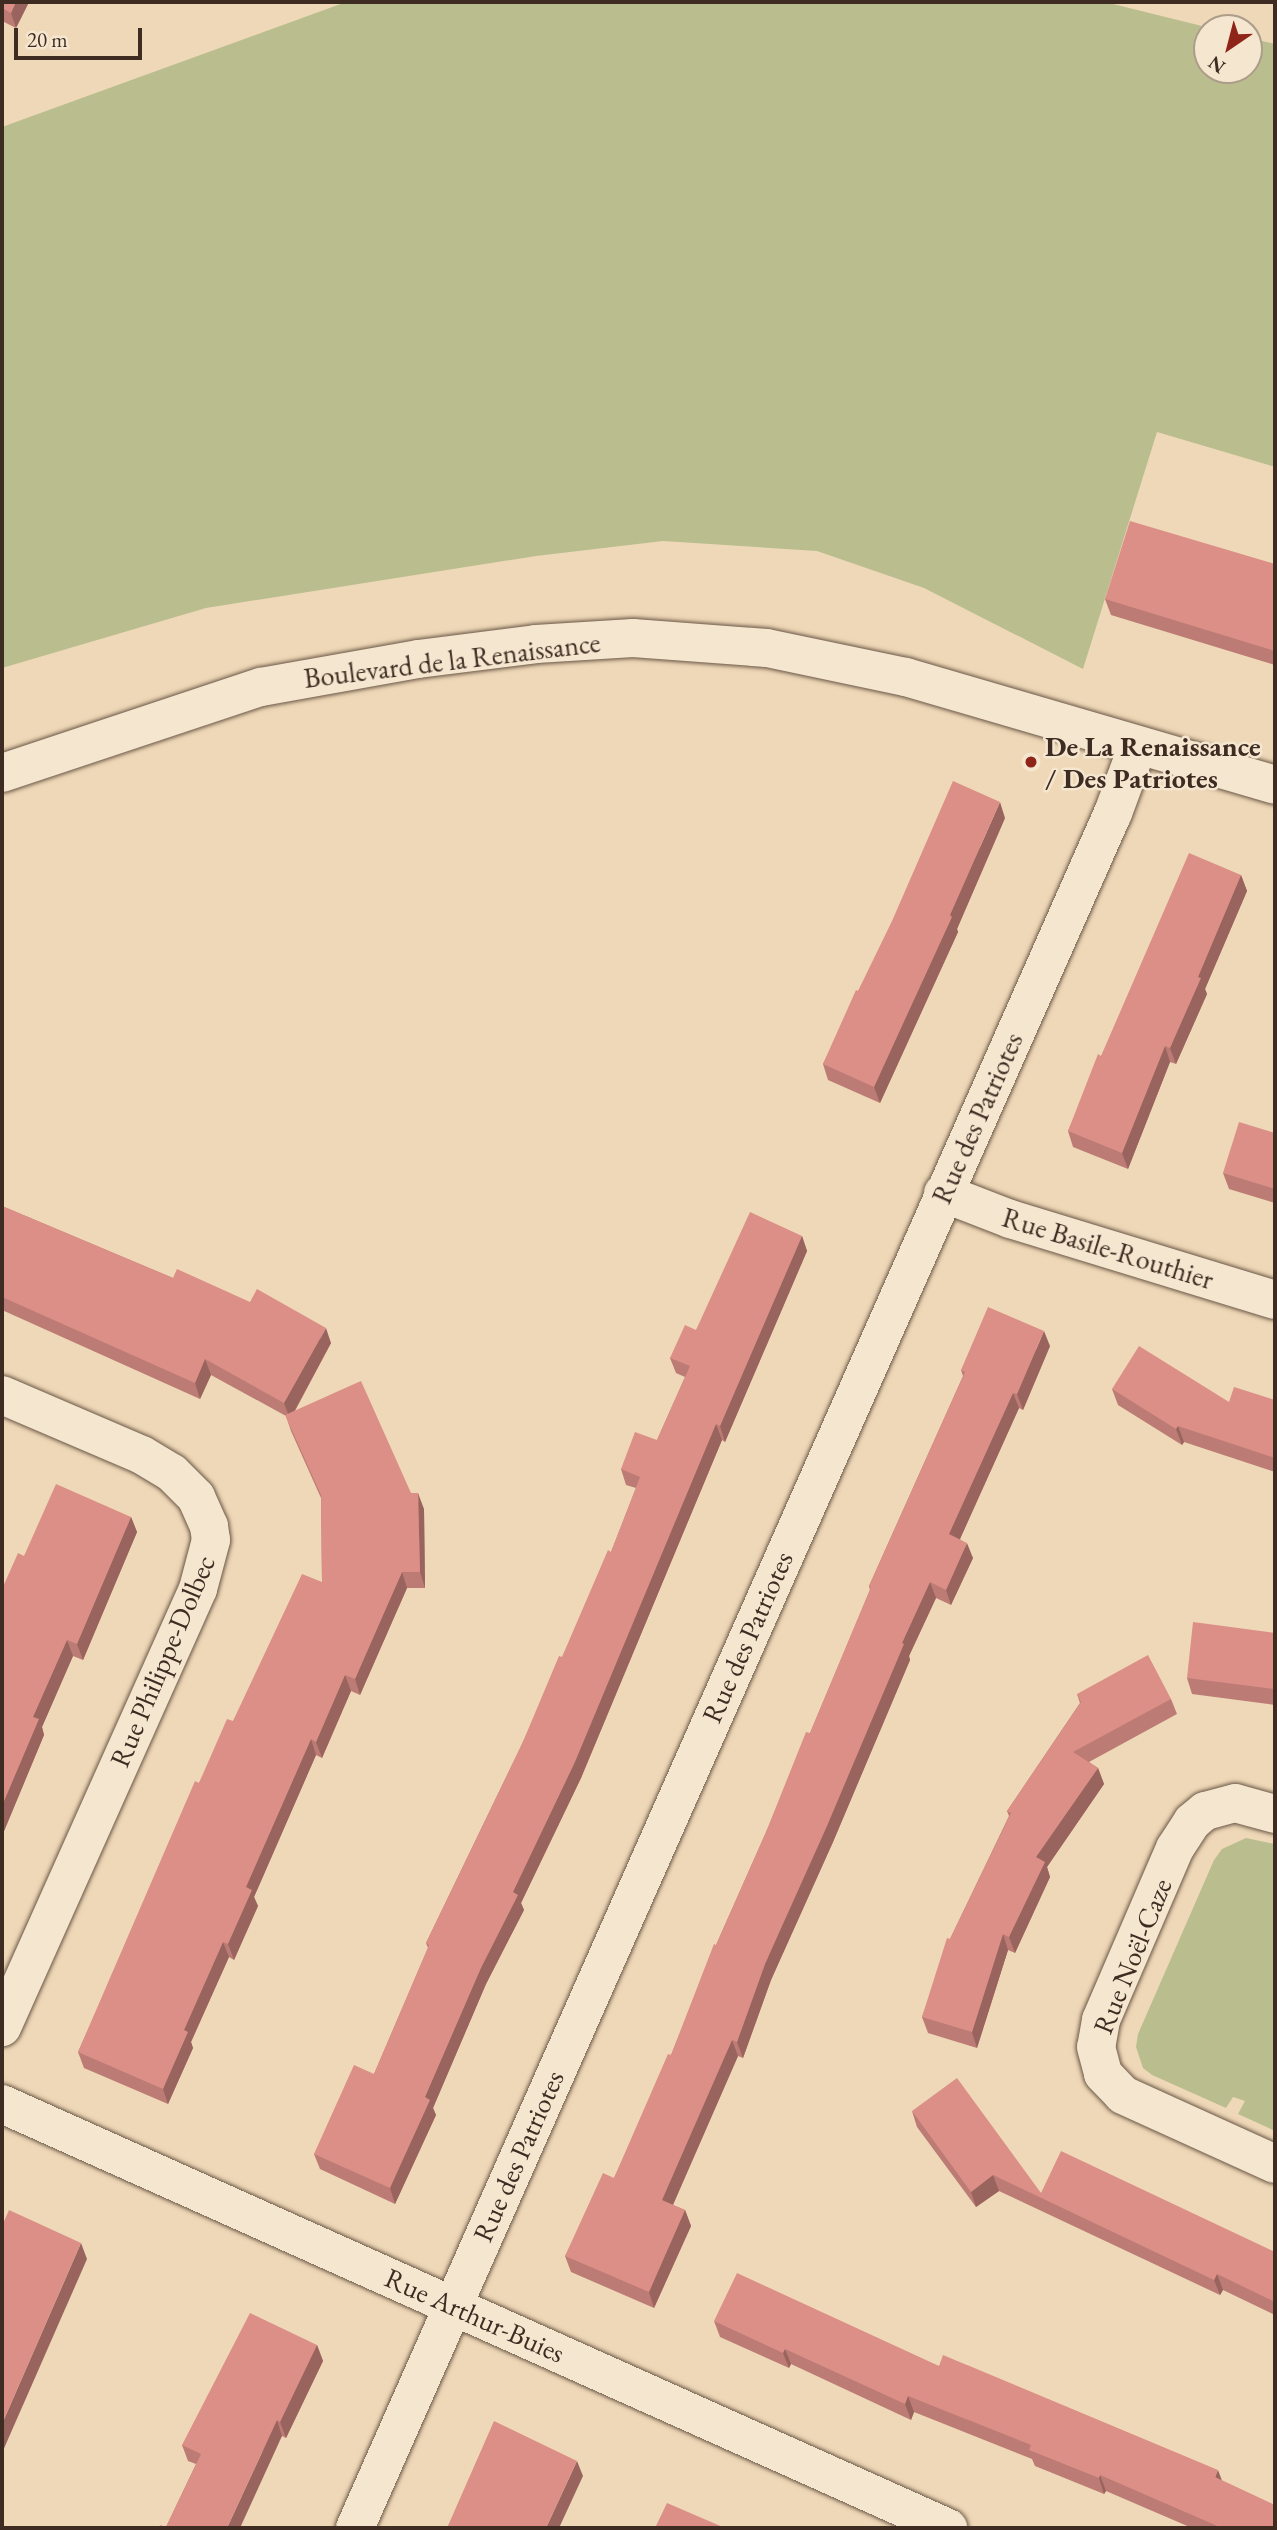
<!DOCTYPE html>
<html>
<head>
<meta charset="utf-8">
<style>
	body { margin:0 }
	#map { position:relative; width:1277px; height:2530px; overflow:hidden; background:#efd8b7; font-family:"EB Garamond",serif }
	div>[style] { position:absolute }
	.green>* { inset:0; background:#babe8e }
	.roads { filter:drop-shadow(0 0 2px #6a5747) drop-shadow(0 0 2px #6a5747) }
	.minor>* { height:38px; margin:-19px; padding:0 19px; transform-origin:19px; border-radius:19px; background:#f5e6d0 }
	.wall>* { inset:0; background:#bc7b74 }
	.shaded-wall>* { inset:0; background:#99645e }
	.building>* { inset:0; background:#db8f87 }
	.dots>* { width:19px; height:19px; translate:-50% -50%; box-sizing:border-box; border:4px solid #f5e6d0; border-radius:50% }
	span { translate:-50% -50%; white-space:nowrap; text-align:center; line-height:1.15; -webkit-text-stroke:5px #f5e6d0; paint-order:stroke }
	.street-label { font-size:28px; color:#3e2c22 }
	.poi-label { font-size:28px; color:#3e2c22; font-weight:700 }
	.left { translate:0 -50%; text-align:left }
	.frame { position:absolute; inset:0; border:4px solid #3e2c22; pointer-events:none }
	.north { position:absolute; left:1193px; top:14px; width:70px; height:70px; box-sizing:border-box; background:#f5e6d0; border:2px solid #ac9c8a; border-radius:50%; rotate:215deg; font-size:19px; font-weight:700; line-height:28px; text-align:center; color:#3e2c22 }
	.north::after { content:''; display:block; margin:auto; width:24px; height:32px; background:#8f2418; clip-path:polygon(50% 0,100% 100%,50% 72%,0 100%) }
	.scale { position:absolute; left:14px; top:28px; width:128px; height:32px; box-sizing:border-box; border:4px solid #3e2c22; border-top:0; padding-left:9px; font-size:21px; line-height:24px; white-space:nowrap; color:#3e2c22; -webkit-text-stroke:5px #f5e6d0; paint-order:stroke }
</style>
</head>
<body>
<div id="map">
	<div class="green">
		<i style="clip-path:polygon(346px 2px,1105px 2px,1210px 28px,1207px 28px,1207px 70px,1249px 70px,1249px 38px,1275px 44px,1275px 467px,1157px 432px,1083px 669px,924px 588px,817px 551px,663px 541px,536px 556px,206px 608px,2px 668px,2px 127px)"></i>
		<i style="clip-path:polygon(1246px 1838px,1275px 1844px,1275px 2131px,1238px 2114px,1245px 2101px,1233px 2097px,1226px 2108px,1152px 2075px,1143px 2068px,1136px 2047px,1138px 2034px,1214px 1860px,1222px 1849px)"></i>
	</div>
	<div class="roads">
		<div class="minor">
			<i style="left:2px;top:773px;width:273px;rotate:-18.4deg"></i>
			<i style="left:261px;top:687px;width:159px;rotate:-10.1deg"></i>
			<i style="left:418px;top:659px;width:119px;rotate:-7.2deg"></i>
			<i style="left:536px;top:644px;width:97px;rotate:-3.5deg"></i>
			<i style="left:633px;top:638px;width:134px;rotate:4.3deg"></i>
			<i style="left:767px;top:648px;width:142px;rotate:11.8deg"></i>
			<i style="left:906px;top:677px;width:384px;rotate:16.3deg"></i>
			<i style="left:943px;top:1193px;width:72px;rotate:21.2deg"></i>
			<i style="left:1010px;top:1219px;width:277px;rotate:17deg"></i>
			<i style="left:2px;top:1395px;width:152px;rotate:23.2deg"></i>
			<i style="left:142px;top:1455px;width:35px;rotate:31deg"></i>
			<i style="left:172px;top:1473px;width:34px;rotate:45deg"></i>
			<i style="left:196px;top:1497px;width:32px;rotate:66deg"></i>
			<i style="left:209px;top:1526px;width:14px;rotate:82deg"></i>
			<i style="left:211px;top:1540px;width:51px;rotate:104.9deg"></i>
			<i style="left:198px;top:1589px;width:480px;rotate:114.1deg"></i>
			<i style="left:1275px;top:1814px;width:41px;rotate:-164.6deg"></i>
			<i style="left:1235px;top:1803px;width:31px;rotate:165deg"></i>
			<i style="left:1205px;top:1811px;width:17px;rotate:140deg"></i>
			<i style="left:1192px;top:1822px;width:31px;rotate:123deg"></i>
			<i style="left:1175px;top:1848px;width:187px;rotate:113.3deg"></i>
			<i style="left:1101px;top:2020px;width:27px;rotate:100deg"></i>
			<i style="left:1096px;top:2047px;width:28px;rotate:75deg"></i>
			<i style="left:1103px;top:2074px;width:29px;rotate:46deg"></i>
			<i style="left:1123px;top:2095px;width:167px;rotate:24.4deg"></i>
			<i style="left:2px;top:2104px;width:1037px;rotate:24.14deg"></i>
			<i style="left:355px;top:2528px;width:1875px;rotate:-66.16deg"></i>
			<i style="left:1113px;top:813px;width:72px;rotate:-69.8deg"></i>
		</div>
	</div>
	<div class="wall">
		<i style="clip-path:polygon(2px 2px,29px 2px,16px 28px,2px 21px)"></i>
		<i style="clip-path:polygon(1275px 564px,1275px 665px,1111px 615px,1105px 599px)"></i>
		<i style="clip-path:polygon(1005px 818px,957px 929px,958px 932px,880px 1103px,828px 1080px,823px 1064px,858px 991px)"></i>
		<i style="clip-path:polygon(1241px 875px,1247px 891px,1205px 989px,1207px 994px,1176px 1064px,1170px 1062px,1128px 1169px,1073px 1147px,1068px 1131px,1101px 1056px)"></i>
		<i style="clip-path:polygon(1275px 1133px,1275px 1203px,1229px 1189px,1223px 1173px)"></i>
		<i style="clip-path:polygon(2px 1206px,173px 1278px,331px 1343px,295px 1411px,411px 1493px,424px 1509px,425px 1588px,407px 1588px,360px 1695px,351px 1691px,322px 1758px,316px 1755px,254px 1897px,258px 1906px,234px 1960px,229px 1957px,191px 2042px,193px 2048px,168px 2104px,84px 2068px,78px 2052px,199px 1783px,233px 1721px,322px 1582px,321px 1498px,291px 1431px,286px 1416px,211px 1375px,200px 1399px,2px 1310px)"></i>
		<i style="clip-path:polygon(802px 1236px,807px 1251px,725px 1442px,722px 1440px,581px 1778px,521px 1903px,524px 1910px,486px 1984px,433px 2108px,436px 2115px,395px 2204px,320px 2169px,314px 2154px,374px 2074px,428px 1948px,426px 1943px,522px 1744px,611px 1552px,636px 1488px,626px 1485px,621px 1469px,657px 1440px,685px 1377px,676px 1373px,670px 1358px,696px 1330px)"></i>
		<i style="clip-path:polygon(1050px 1346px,1023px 1410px,1019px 1408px,960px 1539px,973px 1558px,951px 1605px,936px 1598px,909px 1656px,910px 1660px,833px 1842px,771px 1980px,743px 2058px,738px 2056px,673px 2205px,685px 2210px,691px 2226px,654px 2308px,571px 2272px,565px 2256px,614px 2178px,671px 2055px,716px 1945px,810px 1733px,870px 1590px,869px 1586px,963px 1376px,961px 1370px)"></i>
		<i style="clip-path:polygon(1112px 1389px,1229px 1402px,1275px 1400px,1275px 1472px,1184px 1442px,1182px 1445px,1118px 1405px)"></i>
		<i style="clip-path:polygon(131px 1517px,137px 1532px,83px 1660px,73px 1656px,42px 1727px,44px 1735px,2px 1836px,2px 1589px,24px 1556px)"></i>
		<i style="clip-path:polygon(1275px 1633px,1275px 1705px,1192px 1694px,1187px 1678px)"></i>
		<i style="clip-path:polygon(1077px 1694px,1171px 1699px,1177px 1714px,1089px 1762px,1098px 1768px,1104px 1784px,1047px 1867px,1050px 1877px,1015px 1953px,1008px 1950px,977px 2048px,928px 2033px,922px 2017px,950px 1939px,1009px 1816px,1007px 1811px,1080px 1703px)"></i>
		<i style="clip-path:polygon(912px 2111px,1041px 2193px,1275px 2252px,1275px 2315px,1223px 2290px,1220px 2295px,999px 2191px,976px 2207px,917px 2127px)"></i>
		<i style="clip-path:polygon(714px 2321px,939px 2366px,1221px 2480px,1275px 2528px,1192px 2528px,1106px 2491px,1104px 2494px,1035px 2466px,1032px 2459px,914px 2412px,911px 2420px,791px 2364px,789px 2368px,720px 2337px)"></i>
		<i style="clip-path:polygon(317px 2345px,323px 2361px,286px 2438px,282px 2436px,166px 2527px,196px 2464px,188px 2461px,182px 2445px)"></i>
	</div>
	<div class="shaded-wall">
		<i style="clip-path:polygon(16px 2px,29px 2px,16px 28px,11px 13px)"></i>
		<i style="clip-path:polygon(1000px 802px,1005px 818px,957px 929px,958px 932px,880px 1103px,874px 1087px)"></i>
		<i style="clip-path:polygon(1241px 875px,1247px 891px,1205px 989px,1207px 994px,1176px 1064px,1170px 1048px,1198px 977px)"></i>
		<i style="clip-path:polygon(1165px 1046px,1170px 1062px,1128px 1169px,1122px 1153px)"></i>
		<i style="clip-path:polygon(802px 1236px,807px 1251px,725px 1442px,720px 1426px)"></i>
		<i style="clip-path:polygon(326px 1328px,331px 1343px,290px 1419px,284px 1403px)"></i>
		<i style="clip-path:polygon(1044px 1331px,1050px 1346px,1023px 1410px,1017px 1394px)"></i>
		<i style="clip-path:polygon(205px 1359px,211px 1375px,200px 1399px,195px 1383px)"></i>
		<i style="clip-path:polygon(1013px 1393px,1019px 1408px,955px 1550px,949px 1534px)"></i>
		<i style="clip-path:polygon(716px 1424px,722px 1440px,581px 1778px,521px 1903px,524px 1910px,486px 1984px,433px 2108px,436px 2115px,395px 2204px,390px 2188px,425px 2097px,513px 1892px)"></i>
		<i style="clip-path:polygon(1178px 1426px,1184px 1442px,1182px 1445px,1176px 1429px)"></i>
		<i style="clip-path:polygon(418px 1493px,424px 1509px,425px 1588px,420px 1572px)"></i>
		<i style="clip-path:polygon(131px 1517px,137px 1532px,83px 1660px,77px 1644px)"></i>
		<i style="clip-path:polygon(967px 1543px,973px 1558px,951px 1605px,946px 1590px)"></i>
		<i style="clip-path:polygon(402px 1572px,407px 1588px,360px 1695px,355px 1679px)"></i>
		<i style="clip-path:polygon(930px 1582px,936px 1598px,909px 1656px,910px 1660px,833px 1842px,771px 1980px,743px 2058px,737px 2042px,765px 1964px,902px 1643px)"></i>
		<i style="clip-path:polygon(67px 1640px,73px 1656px,42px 1727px,44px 1735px,2px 1836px,2px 1806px,33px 1717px)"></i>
		<i style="clip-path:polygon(345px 1675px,351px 1691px,322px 1758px,316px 1742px)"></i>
		<i style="clip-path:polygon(311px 1739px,316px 1755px,254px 1897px,258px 1906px,234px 1960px,228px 1944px,246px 1887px)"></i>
		<i style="clip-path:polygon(1098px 1768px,1104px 1784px,1047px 1867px,1050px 1877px,1015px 1953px,1009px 1937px,1036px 1857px)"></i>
		<i style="clip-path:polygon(1003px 1934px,1008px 1950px,977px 2048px,972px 2032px)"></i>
		<i style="clip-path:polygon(223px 1942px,229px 1957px,191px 2042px,193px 2048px,168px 2104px,163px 2089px,184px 2030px)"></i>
		<i style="clip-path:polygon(732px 2040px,738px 2056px,668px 2216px,662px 2200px)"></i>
		<i style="clip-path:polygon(993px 2175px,999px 2191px,976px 2207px,971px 2192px)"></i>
		<i style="clip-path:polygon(685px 2210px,691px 2226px,654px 2308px,649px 2292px)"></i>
		<i style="clip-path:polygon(81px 2243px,87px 2259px,2px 2453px,2px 2424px)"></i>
		<i style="clip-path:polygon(1217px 2274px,1223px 2290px,1220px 2295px,1214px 2280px)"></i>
		<i style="clip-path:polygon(317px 2345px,323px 2361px,286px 2438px,280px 2422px)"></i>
		<i style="clip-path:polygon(785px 2349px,791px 2364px,789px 2368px,783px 2353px)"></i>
		<i style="clip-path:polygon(908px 2396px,914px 2412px,911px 2420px,905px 2404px)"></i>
		<i style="clip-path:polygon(277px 2420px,282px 2436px,240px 2528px,227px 2528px)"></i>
		<i style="clip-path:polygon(577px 2461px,583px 2476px,559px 2528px,546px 2528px)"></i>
		<i style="clip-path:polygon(1218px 2470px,1224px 2486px,1215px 2477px)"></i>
		<i style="clip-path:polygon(1100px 2475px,1106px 2491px,1104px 2494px,1099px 2478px)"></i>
	</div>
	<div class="building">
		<i style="clip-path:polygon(2px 2px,16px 2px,11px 13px,2px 8px)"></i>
		<i style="clip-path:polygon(1130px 521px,1275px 564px,1275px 651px,1105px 599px)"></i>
		<i style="clip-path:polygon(953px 781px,1000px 802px,950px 915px,952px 917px,874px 1087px,823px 1064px,856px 990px,858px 991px,892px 921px)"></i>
		<i style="clip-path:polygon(1189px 853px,1241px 875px,1198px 977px,1201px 978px,1170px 1048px,1165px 1046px,1122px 1153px,1068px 1131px,1098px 1054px,1101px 1056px)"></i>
		<i style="clip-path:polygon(1239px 1122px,1275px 1133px,1275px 1189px,1223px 1173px)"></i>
		<i style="clip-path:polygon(2px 1206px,173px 1278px,177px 1269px,250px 1302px,257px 1289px,326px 1328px,284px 1403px,205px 1359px,195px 1383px,2px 1297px)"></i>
		<i style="clip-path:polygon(750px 1212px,802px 1236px,720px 1426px,716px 1424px,575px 1762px,513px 1892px,518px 1895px,481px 1968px,425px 2097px,430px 2100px,390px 2188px,314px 2154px,354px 2065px,374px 2074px,429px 1945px,426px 1943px,522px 1744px,559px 1656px,562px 1657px,608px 1550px,611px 1552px,640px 1477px,621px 1469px,635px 1432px,657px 1440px,690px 1366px,670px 1358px,685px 1325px,696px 1330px)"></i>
		<i style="clip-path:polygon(988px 1307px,1044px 1331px,1017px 1394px,1013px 1393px,949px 1534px,967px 1543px,946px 1590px,930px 1582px,902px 1643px,904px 1644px,827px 1826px,765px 1964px,737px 2042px,732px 2040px,662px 2200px,685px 2210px,649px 2292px,565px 2256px,603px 2173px,614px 2178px,668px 2054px,671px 2055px,714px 1944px,716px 1945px,766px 1832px,806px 1732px,810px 1733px,871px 1587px,869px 1586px,965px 1372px,961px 1370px)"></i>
		<i style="clip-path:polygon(1139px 1346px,1229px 1402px,1234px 1387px,1275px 1400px,1275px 1458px,1178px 1426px,1176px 1429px,1112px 1389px)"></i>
		<i style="clip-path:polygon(361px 1381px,411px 1493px,418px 1493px,420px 1572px,402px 1572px,355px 1679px,345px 1675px,316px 1742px,311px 1739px,246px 1887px,252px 1890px,228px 1944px,223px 1942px,184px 2030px,188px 2032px,163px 2089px,78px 2052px,195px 1781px,199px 1783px,227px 1719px,233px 1721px,302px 1574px,322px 1582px,321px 1495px,285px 1415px)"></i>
		<i style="clip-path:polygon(56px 1484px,131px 1517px,77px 1644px,67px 1640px,33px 1717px,39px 1719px,2px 1806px,2px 1589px,18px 1553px,24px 1556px)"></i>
		<i style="clip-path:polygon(1193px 1622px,1275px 1633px,1274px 1657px,1275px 1658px,1275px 1689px,1187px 1678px)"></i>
		<i style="clip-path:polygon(1148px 1655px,1171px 1699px,1073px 1752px,1098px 1768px,1036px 1857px,1045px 1862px,1009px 1937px,1003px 1934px,972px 2032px,922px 2017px,947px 1938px,950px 1939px,1011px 1813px,1007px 1811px,1081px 1702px,1077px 1694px)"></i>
		<i style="clip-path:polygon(957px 2078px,1041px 2193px,1061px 2151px,1275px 2252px,1275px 2302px,1217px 2274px,1214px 2280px,993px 2175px,971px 2192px,912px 2111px)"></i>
		<i style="clip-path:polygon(9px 2210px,81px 2243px,2px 2424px,2px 2226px)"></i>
		<i style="clip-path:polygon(737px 2273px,939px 2366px,943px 2355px,1218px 2470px,1215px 2477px,1275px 2505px,1275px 2528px,1222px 2528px,1100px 2475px,1099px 2478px,1029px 2450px,1031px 2445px,908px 2396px,905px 2404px,785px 2349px,783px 2353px,714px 2321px)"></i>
		<i style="clip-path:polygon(250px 2313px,317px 2345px,280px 2422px,277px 2420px,227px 2528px,159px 2528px,160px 2525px,166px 2527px,201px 2454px,182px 2445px)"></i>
		<i style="clip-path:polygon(494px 2421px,577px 2461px,546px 2528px,513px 2528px,511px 2527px,510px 2528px,447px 2528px)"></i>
		<i style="clip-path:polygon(667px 2503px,725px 2528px,655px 2528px)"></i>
	</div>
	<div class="dots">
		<i style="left:1031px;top:762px;background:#8f2418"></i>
	</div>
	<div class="street-label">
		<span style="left:452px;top:660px;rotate:-7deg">Boulevard de la Renaissance</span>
		<span style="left:977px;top:1118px;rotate:-66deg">Rue des Patriotes</span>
		<span style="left:1108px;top:1248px;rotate:17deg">Rue Basile-Routhier</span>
		<span style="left:747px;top:1637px;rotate:-66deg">Rue des Patriotes</span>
		<span style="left:162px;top:1661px;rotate:-67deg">Rue Philippe-Dolbec</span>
		<span style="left:1132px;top:1956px;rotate:-68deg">Rue Noël-Caze</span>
		<span style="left:518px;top:2156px;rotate:-66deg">Rue des Patriotes</span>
		<span style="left:475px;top:2315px;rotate:24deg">Rue Arthur-Buies</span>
	</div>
	<div class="poi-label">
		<span class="left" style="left:1045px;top:762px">De La Renaissance<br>/ Des Patriotes</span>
	</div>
	<div class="frame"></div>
	<div class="north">N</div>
	<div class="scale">20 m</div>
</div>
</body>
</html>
